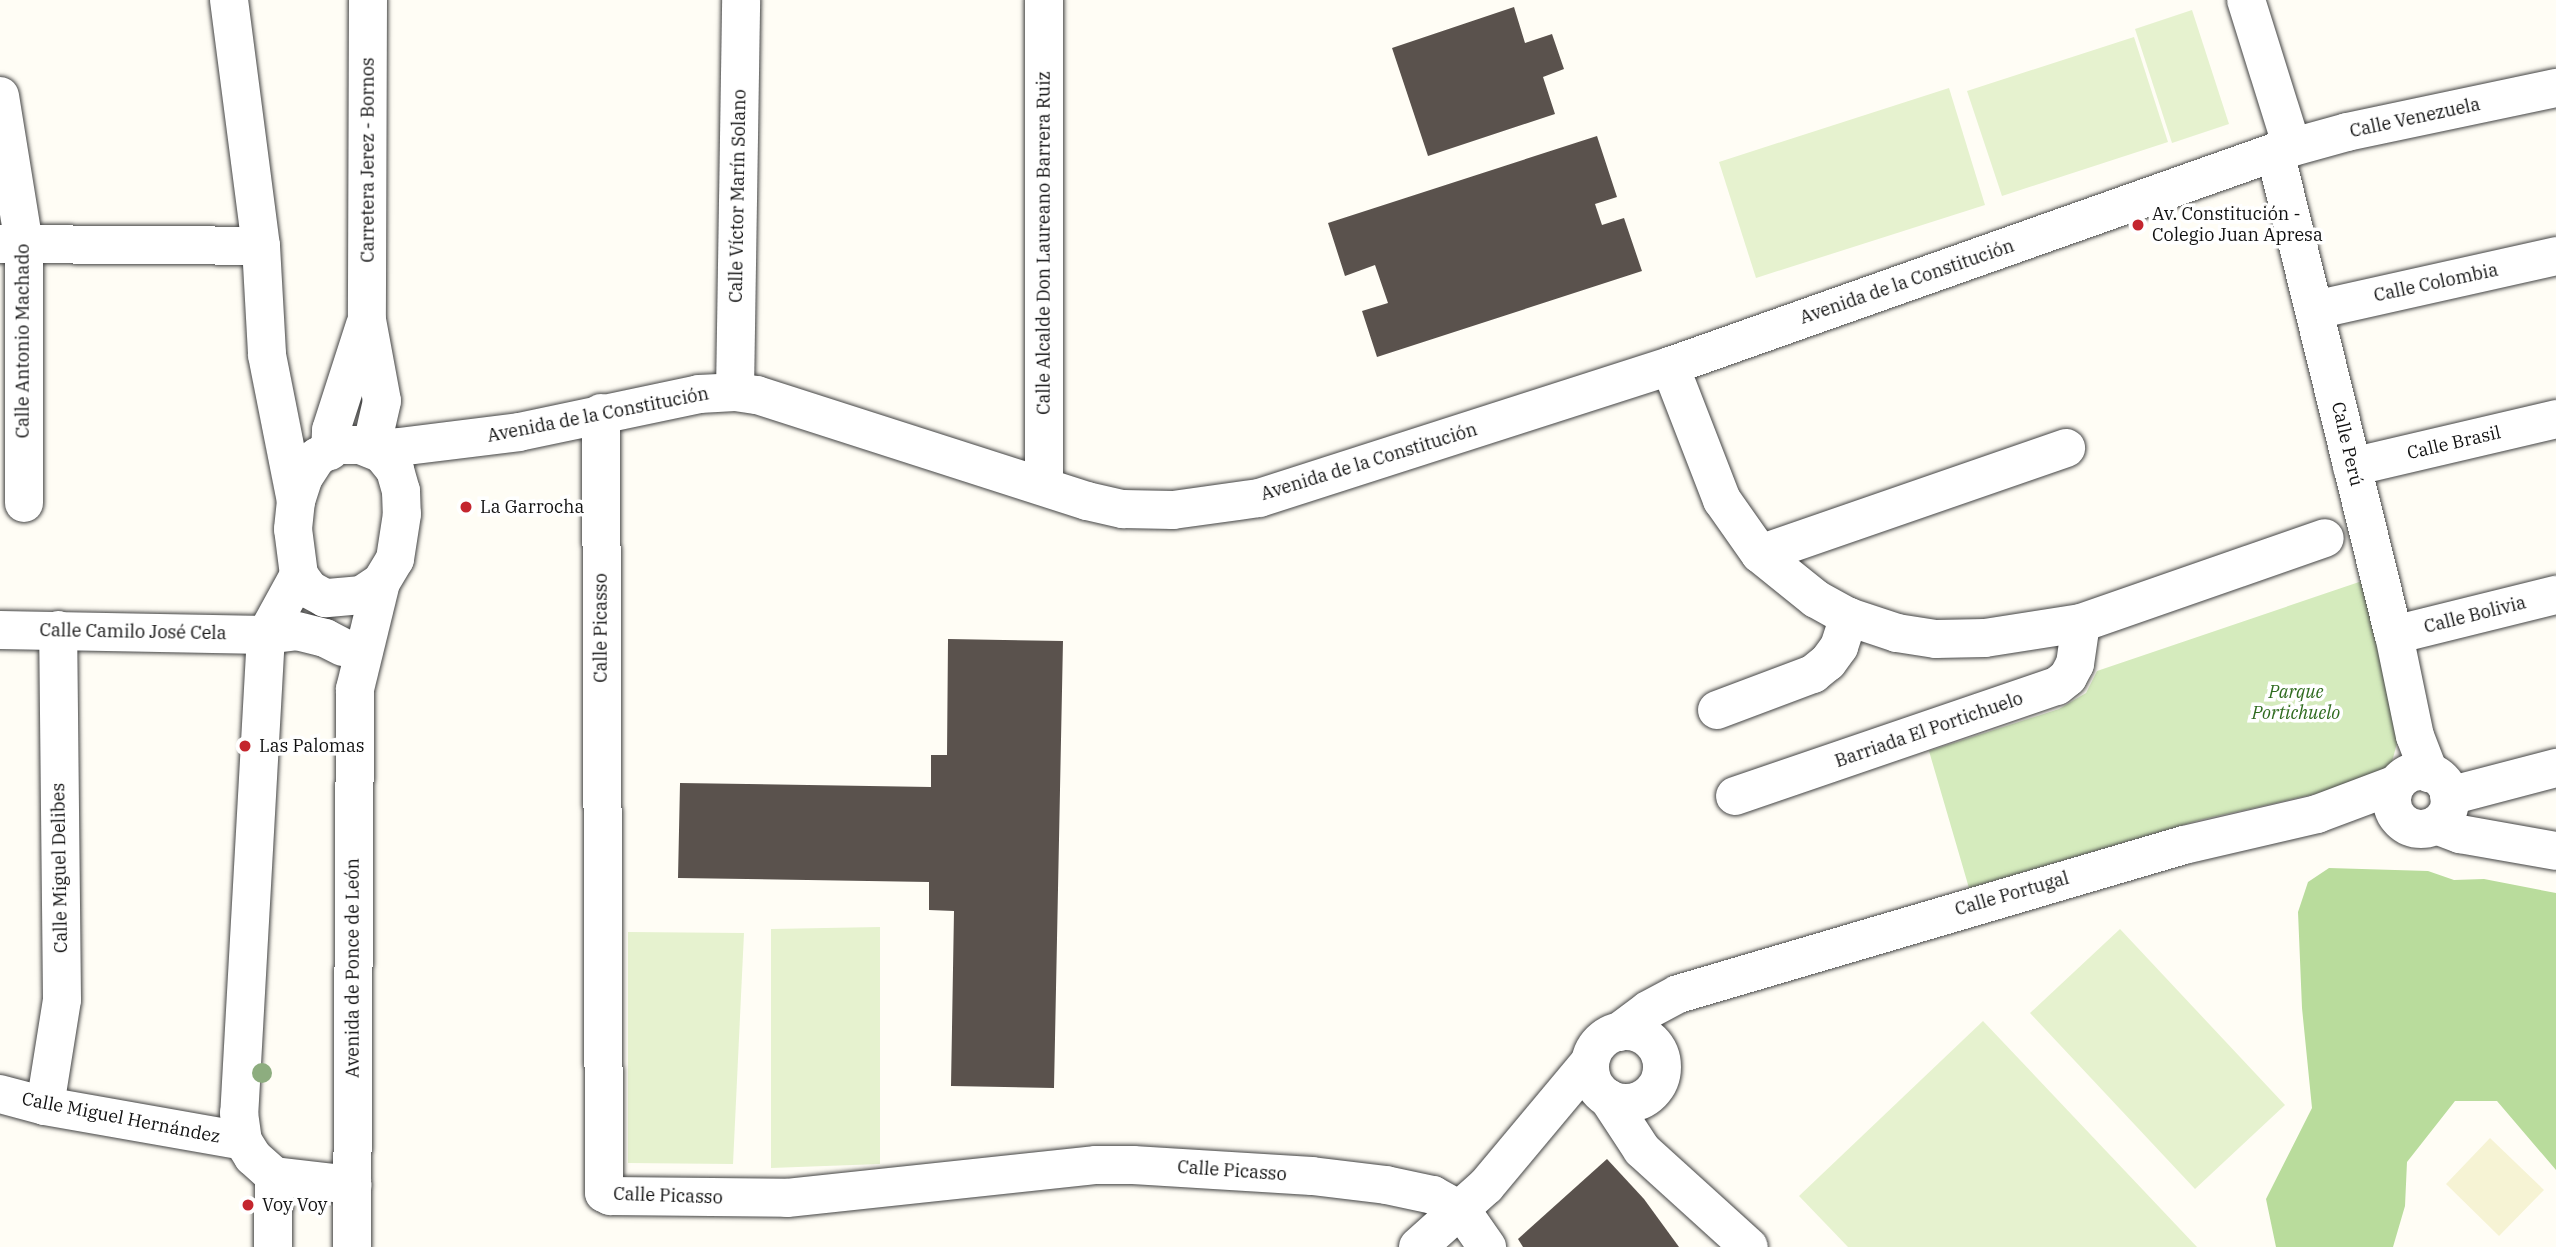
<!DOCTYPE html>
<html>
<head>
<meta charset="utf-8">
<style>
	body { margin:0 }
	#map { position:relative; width:2556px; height:1247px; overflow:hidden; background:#fffdf5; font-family:"IBM Plex Serif",serif }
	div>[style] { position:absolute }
	.farmland>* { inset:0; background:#f6f3d4 }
	.green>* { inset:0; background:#d5ebbd }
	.forest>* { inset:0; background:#b9dc9c }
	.pitch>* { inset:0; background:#e6f2cf }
	.building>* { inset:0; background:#5a524d }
	.roads { filter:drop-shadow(0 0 2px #444) drop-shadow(0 0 2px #444) }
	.minor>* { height:38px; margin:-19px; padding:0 19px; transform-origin:19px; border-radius:19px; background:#fff }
	.minor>.ring { margin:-19px; padding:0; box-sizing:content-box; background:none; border:38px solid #fff; border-radius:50% }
	.trees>* { width:20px; height:20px; margin:-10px; border-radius:50%; background:#8dad7f }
	.dots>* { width:19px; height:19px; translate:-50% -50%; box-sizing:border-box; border:4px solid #fff; border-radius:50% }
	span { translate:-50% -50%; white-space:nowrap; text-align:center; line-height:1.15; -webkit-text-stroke:7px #fff; paint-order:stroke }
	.street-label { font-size:18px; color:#111 }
	.poi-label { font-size:18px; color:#111 }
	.left { translate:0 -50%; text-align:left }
	.park-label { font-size:18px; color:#2f6b1f; font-style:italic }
</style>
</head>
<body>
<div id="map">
	<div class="farmland">
		<i style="clip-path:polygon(2490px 1138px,2544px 1190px,2499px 1236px,2446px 1184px)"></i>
	</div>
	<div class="green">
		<i style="clip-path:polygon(2365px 580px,2391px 679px,2397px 743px,2392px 762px,2373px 781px,2200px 820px,1969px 888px,1929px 751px,2059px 709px,2086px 693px,2097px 671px)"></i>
	</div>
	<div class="forest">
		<i style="clip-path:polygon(2329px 868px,2428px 871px,2454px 880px,2484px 879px,2556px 893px,2556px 1170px,2497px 1101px,2455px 1101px,2407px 1162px,2405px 1206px,2393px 1247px,2276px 1247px,2266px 1199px,2312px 1108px,2302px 1008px,2298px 912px,2308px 882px)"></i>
	</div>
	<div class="pitch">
		<i style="clip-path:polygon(2192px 10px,2229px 124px,2172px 143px,2135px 29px)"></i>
		<i style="clip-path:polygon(2134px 37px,2168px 142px,2002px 196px,1967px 91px)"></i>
		<i style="clip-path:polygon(1949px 88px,1985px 205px,1756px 278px,1719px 162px)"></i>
		<i style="clip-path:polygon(880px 927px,880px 1164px,771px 1168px,771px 929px)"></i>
		<i style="clip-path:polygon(2120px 929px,2285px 1105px,2195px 1189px,2030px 1013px)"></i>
		<i style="clip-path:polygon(628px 932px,744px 933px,733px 1164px,628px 1163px)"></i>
		<i style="clip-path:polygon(1983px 1021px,2197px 1247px,1848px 1247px,1799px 1196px)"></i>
	</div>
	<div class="building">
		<i style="clip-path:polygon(1514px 7px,1525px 43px,1552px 34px,1564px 69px,1543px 77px,1555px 114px,1428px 156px,1392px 48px)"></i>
		<i style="clip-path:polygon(1597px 136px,1617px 197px,1595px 204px,1602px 225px,1624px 218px,1642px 271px,1377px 357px,1362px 311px,1388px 303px,1375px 265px,1345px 276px,1328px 223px)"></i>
		<i style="clip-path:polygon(948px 639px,1063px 641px,1054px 1088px,951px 1086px,954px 911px,929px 910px,929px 882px,678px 878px,680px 783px,931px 787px,931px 755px,947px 755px)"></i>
		<i style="clip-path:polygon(1607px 1159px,1644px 1199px,1679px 1247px,1523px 1247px,1518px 1239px)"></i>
	</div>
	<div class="roads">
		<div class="minor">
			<i style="left:229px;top:0;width:248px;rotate:82.6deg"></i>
			<i style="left:261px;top:246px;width:109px;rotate:86.8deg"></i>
			<i style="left:267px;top:355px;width:149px;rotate:78.8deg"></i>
			<i style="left:368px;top:0;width:320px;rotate:90.2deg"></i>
			<i style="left:367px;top:320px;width:82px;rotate:79.5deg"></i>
			<i style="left:382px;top:401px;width:49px;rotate:102.9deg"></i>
			<i style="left:1044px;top:0;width:486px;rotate:90deg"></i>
			<i style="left:2246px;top:0;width:154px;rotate:72.6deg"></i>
			<i style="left:0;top:96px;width:150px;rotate:80.8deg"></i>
			<i style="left:24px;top:244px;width:259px;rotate:90deg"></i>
			<i style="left:2275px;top:152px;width:497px;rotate:76.2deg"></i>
			<i style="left:2394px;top:635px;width:103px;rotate:78.3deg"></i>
			<i style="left:2415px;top:736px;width:40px;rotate:69deg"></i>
			<i style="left:0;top:244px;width:261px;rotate:0.4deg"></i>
			<i style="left:2315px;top:310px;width:247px;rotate:-12.6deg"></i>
			<i style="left:1670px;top:366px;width:144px;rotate:68.8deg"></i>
			<i style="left:1722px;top:500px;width:66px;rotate:54.9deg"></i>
			<i style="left:1760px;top:554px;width:72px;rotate:38.8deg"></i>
			<i style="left:1816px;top:599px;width:38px;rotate:29deg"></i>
			<i style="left:1849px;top:617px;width:51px;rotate:18.4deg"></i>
			<i style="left:1897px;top:633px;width:39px;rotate:9deg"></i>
			<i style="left:1936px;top:639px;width:49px;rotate:-1.2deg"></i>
			<i style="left:1985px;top:638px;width:97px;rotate:-8.9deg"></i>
			<i style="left:2081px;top:623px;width:258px;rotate:-19.2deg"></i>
			<i style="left:735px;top:392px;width:392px;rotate:-89.1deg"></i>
			<i style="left:601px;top:413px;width:780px;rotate:89.78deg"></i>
			<i style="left:604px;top:1193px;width:7px;rotate:27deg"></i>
			<i style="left:610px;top:1196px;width:177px;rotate:0.6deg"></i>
			<i style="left:787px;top:1198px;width:311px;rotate:-6.1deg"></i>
			<i style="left:1096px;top:1165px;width:37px"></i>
			<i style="left:1133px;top:1165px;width:179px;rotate:3.5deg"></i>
			<i style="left:1312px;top:1176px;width:75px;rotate:6.9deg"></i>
			<i style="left:1386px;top:1185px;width:48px;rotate:12deg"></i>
			<i style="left:1433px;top:1195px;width:33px;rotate:29deg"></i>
			<i style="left:1462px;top:1211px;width:44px;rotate:55.2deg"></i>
			<i style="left:338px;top:445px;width:22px"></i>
			<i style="left:360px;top:445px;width:24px;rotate:22deg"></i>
			<i style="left:382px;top:454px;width:21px;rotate:51deg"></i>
			<i style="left:395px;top:470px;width:22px;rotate:74deg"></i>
			<i style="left:401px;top:491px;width:23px;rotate:88deg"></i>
			<i style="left:402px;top:514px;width:46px;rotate:98.8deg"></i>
			<i style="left:395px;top:559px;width:27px;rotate:121deg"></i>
			<i style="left:381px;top:582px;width:23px;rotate:146deg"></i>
			<i style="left:362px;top:595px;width:37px;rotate:175deg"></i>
			<i style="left:325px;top:598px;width:18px;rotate:-151deg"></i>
			<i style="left:309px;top:589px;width:17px;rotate:-126deg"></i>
			<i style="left:299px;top:575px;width:46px;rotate:-97.4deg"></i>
			<i style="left:293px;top:529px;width:28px;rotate:-84deg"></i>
			<i style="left:296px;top:501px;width:25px;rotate:-72deg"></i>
			<i style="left:304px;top:477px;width:24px;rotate:-57deg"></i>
			<i style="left:317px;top:457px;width:24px;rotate:-30deg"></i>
			<i style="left:330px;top:451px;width:21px;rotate:-87deg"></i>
			<i style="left:331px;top:430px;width:110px;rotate:-72.1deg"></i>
			<i style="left:382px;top:454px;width:18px;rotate:-22deg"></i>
			<i style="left:399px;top:447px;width:121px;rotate:-7.1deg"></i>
			<i style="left:519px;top:432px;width:184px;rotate:-11.9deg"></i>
			<i style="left:699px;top:394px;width:36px;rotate:-3deg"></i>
			<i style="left:735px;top:392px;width:22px;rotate:8deg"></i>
			<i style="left:757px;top:395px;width:347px;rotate:17.8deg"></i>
			<i style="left:1087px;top:501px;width:37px;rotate:13deg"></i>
			<i style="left:1123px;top:509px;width:50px;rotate:1.1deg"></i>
			<i style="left:1173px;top:510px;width:87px;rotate:-7.9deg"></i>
			<i style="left:1259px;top:498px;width:432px;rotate:-17.8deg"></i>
			<i style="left:1670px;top:366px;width:642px;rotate:-19.48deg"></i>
			<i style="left:2275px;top:152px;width:75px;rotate:-15.5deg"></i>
			<i style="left:2347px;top:132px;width:214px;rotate:-11.9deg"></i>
			<i style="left:2352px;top:467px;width:210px;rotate:-13.2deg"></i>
			<i style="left:1760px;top:554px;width:324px;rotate:-19.1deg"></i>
			<i style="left:299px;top:575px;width:68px;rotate:118.8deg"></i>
			<i style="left:266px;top:635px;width:479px;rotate:93.2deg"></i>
			<i style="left:239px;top:1113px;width:28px;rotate:82deg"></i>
			<i style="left:243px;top:1141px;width:19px;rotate:58deg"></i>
			<i style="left:253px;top:1157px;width:28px;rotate:42deg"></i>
			<i style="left:274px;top:1176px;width:79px;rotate:6.6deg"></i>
			<i style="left:0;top:630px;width:266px;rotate:1.1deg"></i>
			<i style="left:266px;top:635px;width:31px;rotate:-7deg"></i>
			<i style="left:297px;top:631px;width:29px;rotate:14deg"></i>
			<i style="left:325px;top:638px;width:20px;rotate:27deg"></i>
			<i style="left:2394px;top:635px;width:167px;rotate:-13.9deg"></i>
			<i style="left:1717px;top:710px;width:103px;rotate:-20.6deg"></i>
			<i style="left:1813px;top:674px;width:19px;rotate:-39deg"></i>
			<i style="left:1828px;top:662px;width:19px;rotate:-54deg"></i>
			<i style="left:1839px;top:647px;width:32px;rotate:-72deg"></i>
			<i class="ring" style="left:2392px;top:771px;width:20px;height:20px"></i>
			<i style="left:1735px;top:796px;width:340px;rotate:-18.9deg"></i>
			<i style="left:2057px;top:686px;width:14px;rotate:-39deg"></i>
			<i style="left:2068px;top:677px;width:15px;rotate:-62deg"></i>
			<i style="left:2075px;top:664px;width:41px;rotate:-81.7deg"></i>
			<i style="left:2449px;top:796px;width:111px;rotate:-14.7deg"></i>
			<i style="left:2436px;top:825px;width:26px;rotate:21deg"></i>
			<i style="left:2460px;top:834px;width:97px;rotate:10deg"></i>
			<i class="ring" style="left:1590px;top:1031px;width:34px;height:34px"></i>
			<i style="left:1619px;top:1032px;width:36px;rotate:-37deg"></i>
			<i style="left:1648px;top:1010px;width:34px;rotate:-28deg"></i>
			<i style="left:1678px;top:994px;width:527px;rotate:-16.41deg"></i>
			<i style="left:2184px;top:845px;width:137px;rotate:-13.1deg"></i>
			<i style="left:2317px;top:814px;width:85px;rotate:-20.6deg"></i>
			<i style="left:0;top:1094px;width:47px;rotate:14.9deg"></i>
			<i style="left:45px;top:1106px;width:201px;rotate:10deg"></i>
			<i style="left:1608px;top:1098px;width:62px;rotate:56.8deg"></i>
			<i style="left:1642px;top:1150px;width:144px;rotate:42.2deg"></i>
			<i style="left:45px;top:1106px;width:107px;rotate:-80.9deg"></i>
			<i style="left:62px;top:1000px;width:370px;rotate:-90.6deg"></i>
			<i style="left:273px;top:1247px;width:71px;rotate:-89.2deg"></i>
			<i style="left:352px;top:1247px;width:558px;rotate:-89.69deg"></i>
			<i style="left:355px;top:689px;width:110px;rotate:-76.3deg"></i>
			<i style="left:1418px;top:1247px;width:91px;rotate:-41.9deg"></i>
			<i style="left:1486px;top:1186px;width:160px;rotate:-50.1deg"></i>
		</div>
	</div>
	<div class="trees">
		<i style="left:262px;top:1073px"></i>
	</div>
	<div class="dots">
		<i style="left:2138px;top:225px;background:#c4262e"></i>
		<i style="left:466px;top:507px;background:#c4262e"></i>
		<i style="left:245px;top:746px;background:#c4262e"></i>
		<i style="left:248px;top:1205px;background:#c4262e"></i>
	</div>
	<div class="street-label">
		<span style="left:2415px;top:118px;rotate:-12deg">Calle Venezuela</span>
		<span style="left:368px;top:160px;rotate:-90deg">Carretera Jerez - Bornos</span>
		<span style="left:738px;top:196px;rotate:-89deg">Calle Víctor Marín Solano</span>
		<span style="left:1044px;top:243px;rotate:-90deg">Calle Alcalde Don Laureano Barrera Ruiz</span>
		<span style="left:1907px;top:282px;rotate:-19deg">Avenida de la Constitución</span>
		<span style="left:2436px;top:283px;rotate:-12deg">Calle Colombia</span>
		<span style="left:23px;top:341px;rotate:-90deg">Calle Antonio Machado</span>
		<span style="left:598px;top:415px;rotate:-11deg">Avenida de la Constitución</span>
		<span style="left:2454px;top:443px;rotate:-13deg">Calle Brasil</span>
		<span style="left:2347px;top:444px;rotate:77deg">Calle Perú</span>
		<span style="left:1369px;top:462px;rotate:-17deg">Avenida de la Constitución</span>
		<span style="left:2475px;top:615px;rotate:-14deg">Calle Bolivia</span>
		<span style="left:601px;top:628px;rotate:-90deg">Calle Picasso</span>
		<span style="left:133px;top:632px;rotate:1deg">Calle Camilo José Cela</span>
		<span style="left:1929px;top:730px;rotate:-19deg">Barriada El Portichuelo</span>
		<span style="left:60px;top:868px;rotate:-91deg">Calle Miguel Delibes</span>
		<span style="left:2012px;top:894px;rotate:-16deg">Calle Portugal</span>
		<span style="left:353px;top:968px;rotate:-90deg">Avenida de Ponce de León</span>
		<span style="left:121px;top:1118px;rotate:11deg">Calle Miguel Hernández</span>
		<span style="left:1232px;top:1171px;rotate:4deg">Calle Picasso</span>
		<span style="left:668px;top:1196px;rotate:2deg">Calle Picasso</span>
	</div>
	<div class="poi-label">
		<span class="left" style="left:2152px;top:225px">Av. Constitución -<br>Colegio Juan Apresa</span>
		<span class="left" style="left:480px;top:507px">La Garrocha</span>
		<span class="left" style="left:259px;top:746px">Las Palomas</span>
		<span class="left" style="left:262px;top:1205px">Voy Voy</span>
	</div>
	<div class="park-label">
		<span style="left:2296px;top:703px">Parque<br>Portichuelo</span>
	</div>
</div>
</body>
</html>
